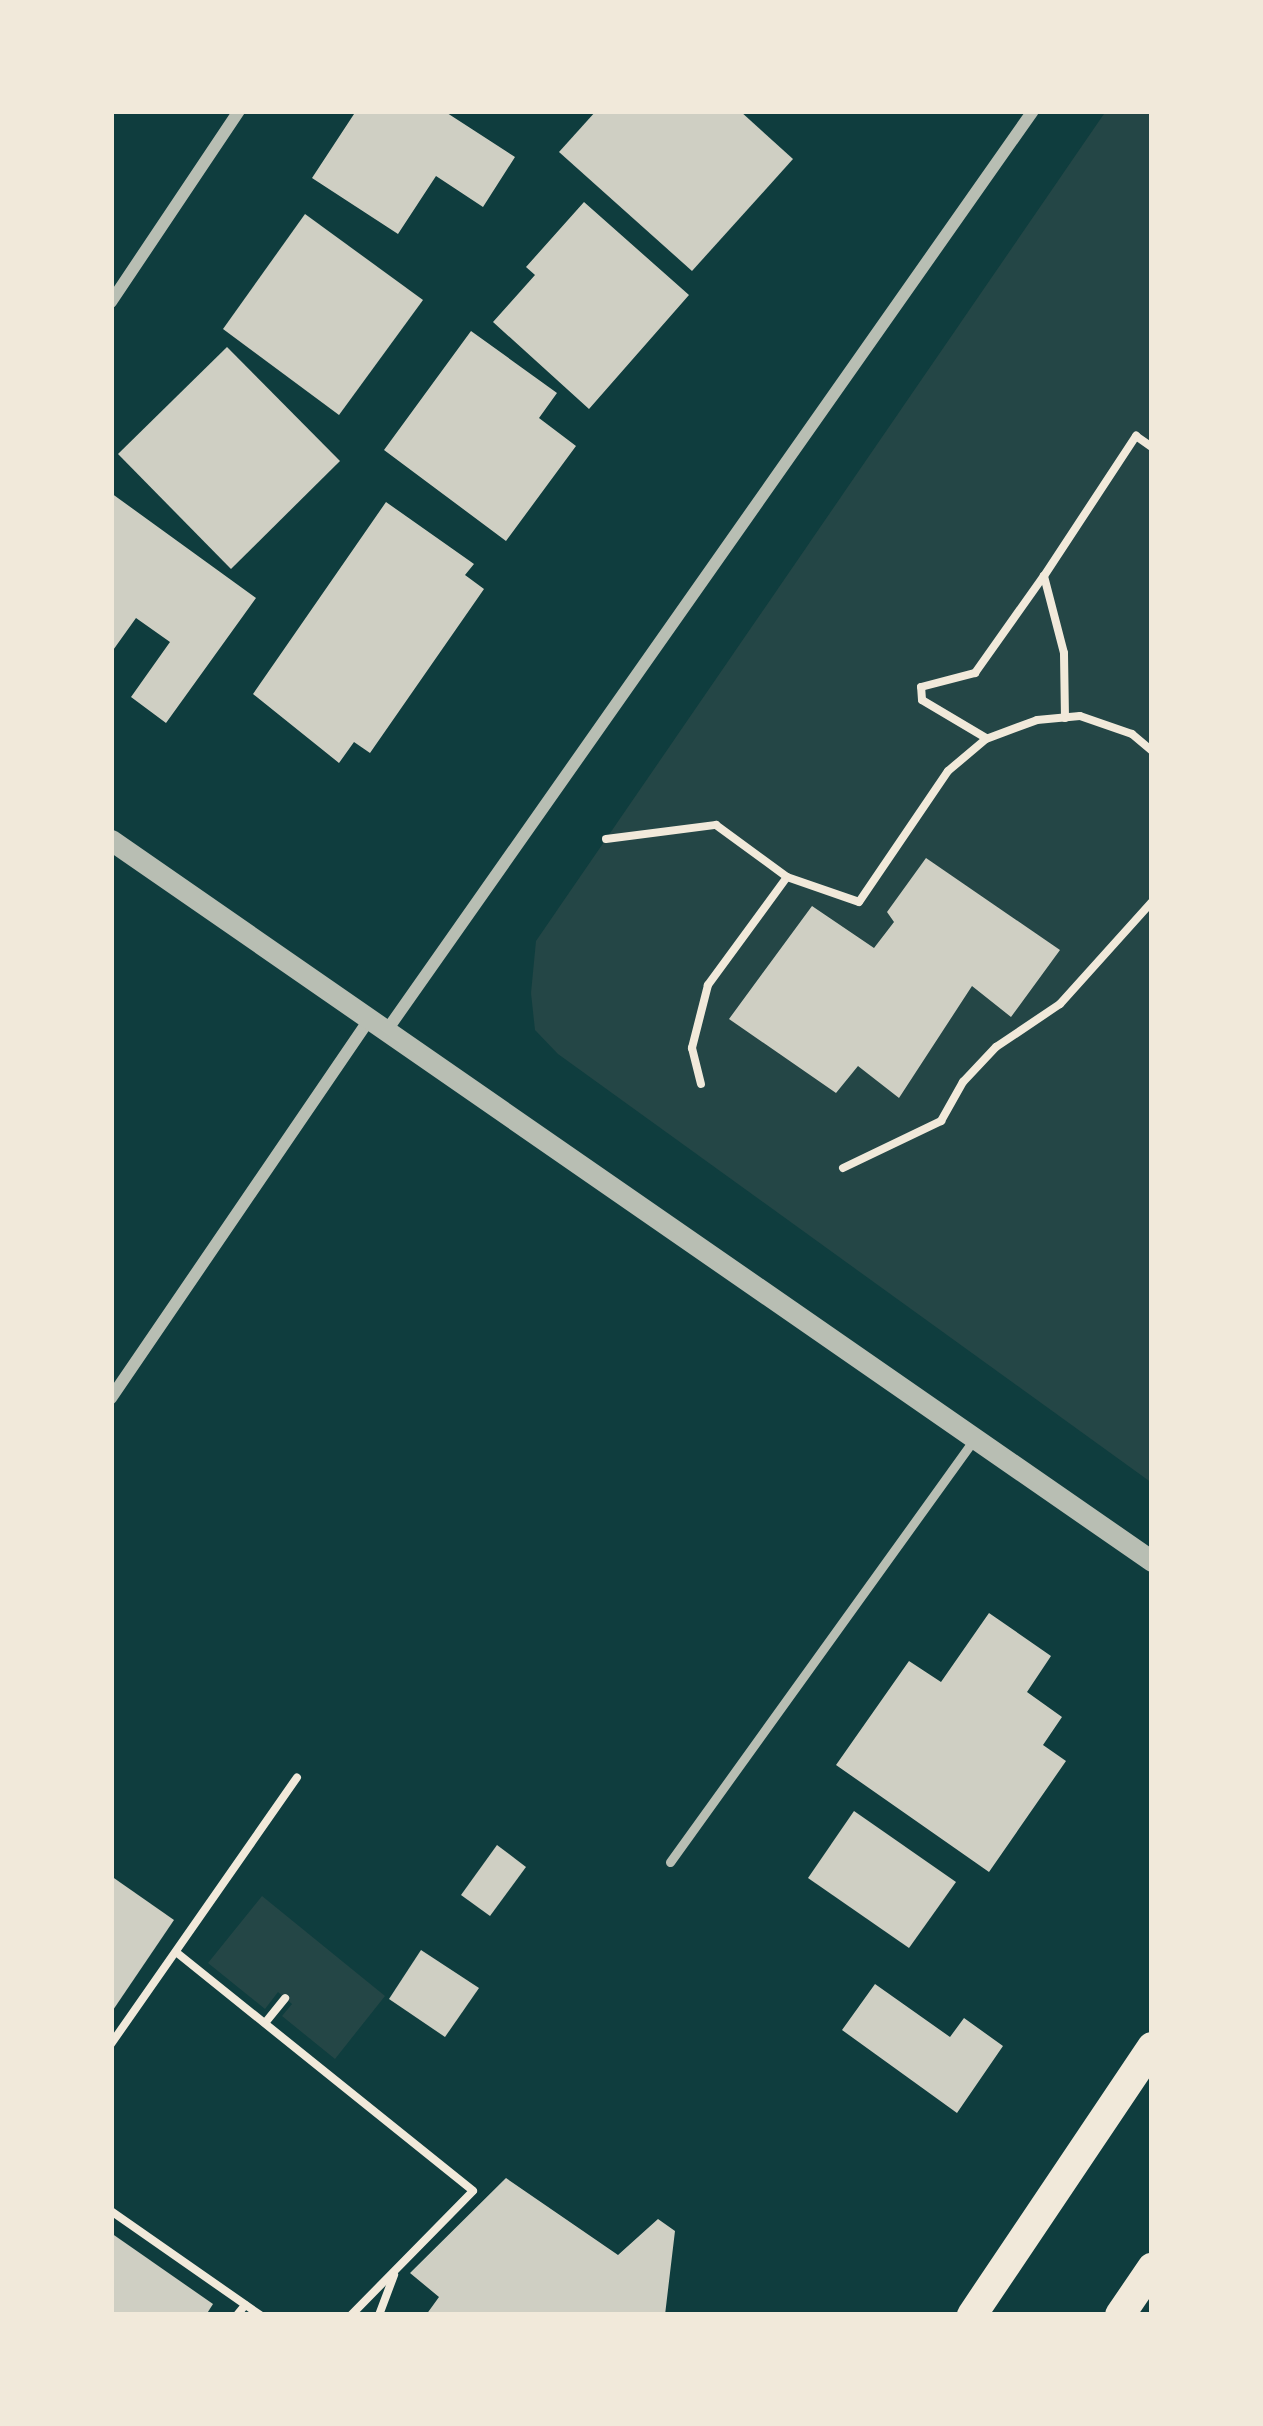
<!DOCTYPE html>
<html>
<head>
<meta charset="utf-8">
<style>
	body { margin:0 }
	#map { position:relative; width:1263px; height:2426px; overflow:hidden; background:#0f3d3e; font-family:"Titillium Web",sans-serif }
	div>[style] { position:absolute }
	.green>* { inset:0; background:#244646 }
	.building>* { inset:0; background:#cfcfc3 }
	.path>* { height:8px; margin:-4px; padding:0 4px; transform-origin:4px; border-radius:4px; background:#f1e9da }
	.service>* { height:9px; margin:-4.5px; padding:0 4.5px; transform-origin:4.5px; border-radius:4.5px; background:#b8beb3 }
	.minor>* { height:12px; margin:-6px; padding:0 6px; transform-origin:6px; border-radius:6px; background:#b8beb3 }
	.tertiary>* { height:21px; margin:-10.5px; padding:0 10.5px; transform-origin:10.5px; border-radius:10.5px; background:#b8beb3 }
	.primary>* { height:30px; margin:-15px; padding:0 15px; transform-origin:15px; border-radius:15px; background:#f1e9da }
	span { translate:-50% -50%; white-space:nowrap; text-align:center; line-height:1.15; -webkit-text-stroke:9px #f1e9da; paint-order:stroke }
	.frame { position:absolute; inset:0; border:114px solid #f1e9da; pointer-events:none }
</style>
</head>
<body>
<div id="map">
	<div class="green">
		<i style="clip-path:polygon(1106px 111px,1152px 111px,1152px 1483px,558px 1054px,535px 1030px,531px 993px,536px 941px)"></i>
		<i style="clip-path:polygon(262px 1896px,385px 1996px,335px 2059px,282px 2016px,292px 2004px,278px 1992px,265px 2009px,208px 1963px)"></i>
	</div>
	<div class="building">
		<i style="clip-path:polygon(356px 111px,444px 111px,515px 157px,483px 207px,436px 176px,398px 234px,312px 178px)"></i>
		<i style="clip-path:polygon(596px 111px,740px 111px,793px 159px,692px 271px,559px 152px)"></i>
		<i style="clip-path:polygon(584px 202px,689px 295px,589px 409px,493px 322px,535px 275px,526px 267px)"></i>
		<i style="clip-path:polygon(305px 214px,423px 300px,339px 415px,223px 329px)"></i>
		<i style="clip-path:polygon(471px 331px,557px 393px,539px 418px,576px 446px,506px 541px,384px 450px)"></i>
		<i style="clip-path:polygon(227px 347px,340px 461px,231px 569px,118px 454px)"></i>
		<i style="clip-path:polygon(111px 493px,256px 598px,166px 723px,131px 697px,170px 642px,136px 618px,111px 653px)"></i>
		<i style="clip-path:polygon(386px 502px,474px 564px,465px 575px,484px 589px,370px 753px,354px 742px,339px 763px,253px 694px)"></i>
		<i style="clip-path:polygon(926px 858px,1060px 950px,1011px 1017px,972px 986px,899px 1098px,858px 1066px,836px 1093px,729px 1019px,812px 906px,874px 948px,894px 922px,887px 912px)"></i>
		<i style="clip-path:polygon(989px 1613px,1051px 1656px,1027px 1692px,1062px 1717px,1043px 1745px,1066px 1761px,989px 1872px,836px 1765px,909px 1661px,941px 1682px)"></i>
		<i style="clip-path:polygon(854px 1811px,956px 1882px,909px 1948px,808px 1878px)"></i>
		<i style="clip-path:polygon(497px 1845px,526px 1867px,490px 1916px,461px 1895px)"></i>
		<i style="clip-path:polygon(111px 1876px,174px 1920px,111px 2013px)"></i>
		<i style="clip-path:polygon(421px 1950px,479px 1988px,445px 2037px,389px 1999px)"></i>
		<i style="clip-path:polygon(875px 1984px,950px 2037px,964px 2018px,1003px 2046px,957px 2113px,842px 2030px)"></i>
		<i style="clip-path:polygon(506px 2178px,618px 2255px,658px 2219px,675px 2231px,665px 2315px,426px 2315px,439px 2297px,410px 2273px)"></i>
		<i style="clip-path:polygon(111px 2233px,213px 2304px,206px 2315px,111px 2315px)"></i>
	</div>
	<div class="path">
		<i style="left:1065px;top:718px;width:65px;rotate:-90.9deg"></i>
		<i style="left:1064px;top:653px;width:80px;rotate:-104.6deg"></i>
		<i style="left:1044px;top:576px;width:168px;rotate:-56.7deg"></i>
		<i style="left:1136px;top:436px;width:19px;rotate:35deg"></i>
		<i style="left:986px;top:738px;width:74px;rotate:-149.3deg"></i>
		<i style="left:922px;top:700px;width:13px;rotate:-94deg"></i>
		<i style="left:921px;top:687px;width:56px;rotate:-14.5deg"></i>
		<i style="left:975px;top:673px;width:118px;rotate:-54.7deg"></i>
		<i style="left:606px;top:839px;width:111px;rotate:-7.3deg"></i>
		<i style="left:716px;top:825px;width:88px;rotate:36.2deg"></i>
		<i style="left:787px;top:877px;width:134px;rotate:126.2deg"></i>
		<i style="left:708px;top:985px;width:65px;rotate:104.3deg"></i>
		<i style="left:692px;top:1048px;width:37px;rotate:76deg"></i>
		<i style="left:787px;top:877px;width:76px;rotate:19.1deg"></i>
		<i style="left:859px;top:902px;width:158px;rotate:-55.8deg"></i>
		<i style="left:948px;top:771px;width:50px;rotate:-40.1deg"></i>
		<i style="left:986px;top:739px;width:54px;rotate:-20.4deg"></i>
		<i style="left:1037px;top:720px;width:43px;rotate:-5.3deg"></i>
		<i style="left:1080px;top:716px;width:55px;rotate:19.1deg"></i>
		<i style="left:1132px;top:734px;width:26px;rotate:40deg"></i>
		<i style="left:843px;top:1168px;width:109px;rotate:-25.6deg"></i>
		<i style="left:941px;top:1121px;width:45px;rotate:-60.6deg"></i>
		<i style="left:963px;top:1082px;width:48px;rotate:-46.7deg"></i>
		<i style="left:996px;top:1047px;width:77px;rotate:-33.9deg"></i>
		<i style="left:1060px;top:1004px;width:137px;rotate:-48deg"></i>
		<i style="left:176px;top:1952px;width:381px;rotate:38.8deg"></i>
		<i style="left:473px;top:2191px;width:174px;rotate:134.5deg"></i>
		<i style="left:265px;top:2023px;width:32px;rotate:-51deg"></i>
		<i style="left:111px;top:2044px;width:325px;rotate:-55.1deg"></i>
		<i style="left:111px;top:2211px;width:182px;rotate:34.9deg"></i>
		<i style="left:237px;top:2315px;width:13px;rotate:-51deg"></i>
		<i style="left:379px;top:2315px;width:43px;rotate:-69.4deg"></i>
	</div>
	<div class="service">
		<i style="left:670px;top:1862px;width:522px;rotate:-54.27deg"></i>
	</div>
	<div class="minor">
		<i style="left:111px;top:302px;width:230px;rotate:-56.2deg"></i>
		<i style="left:387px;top:1030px;width:1123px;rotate:-54.9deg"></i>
		<i style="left:111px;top:1398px;width:459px;rotate:-55.7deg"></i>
	</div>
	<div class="tertiary">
		<i style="left:111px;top:840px;width:1266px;rotate:34.71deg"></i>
	</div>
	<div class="primary">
		<i style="left:972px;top:2315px;width:323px;rotate:-56.1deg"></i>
		<i style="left:1120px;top:2315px;width:57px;rotate:-55.8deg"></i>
	</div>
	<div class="frame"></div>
</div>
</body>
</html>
